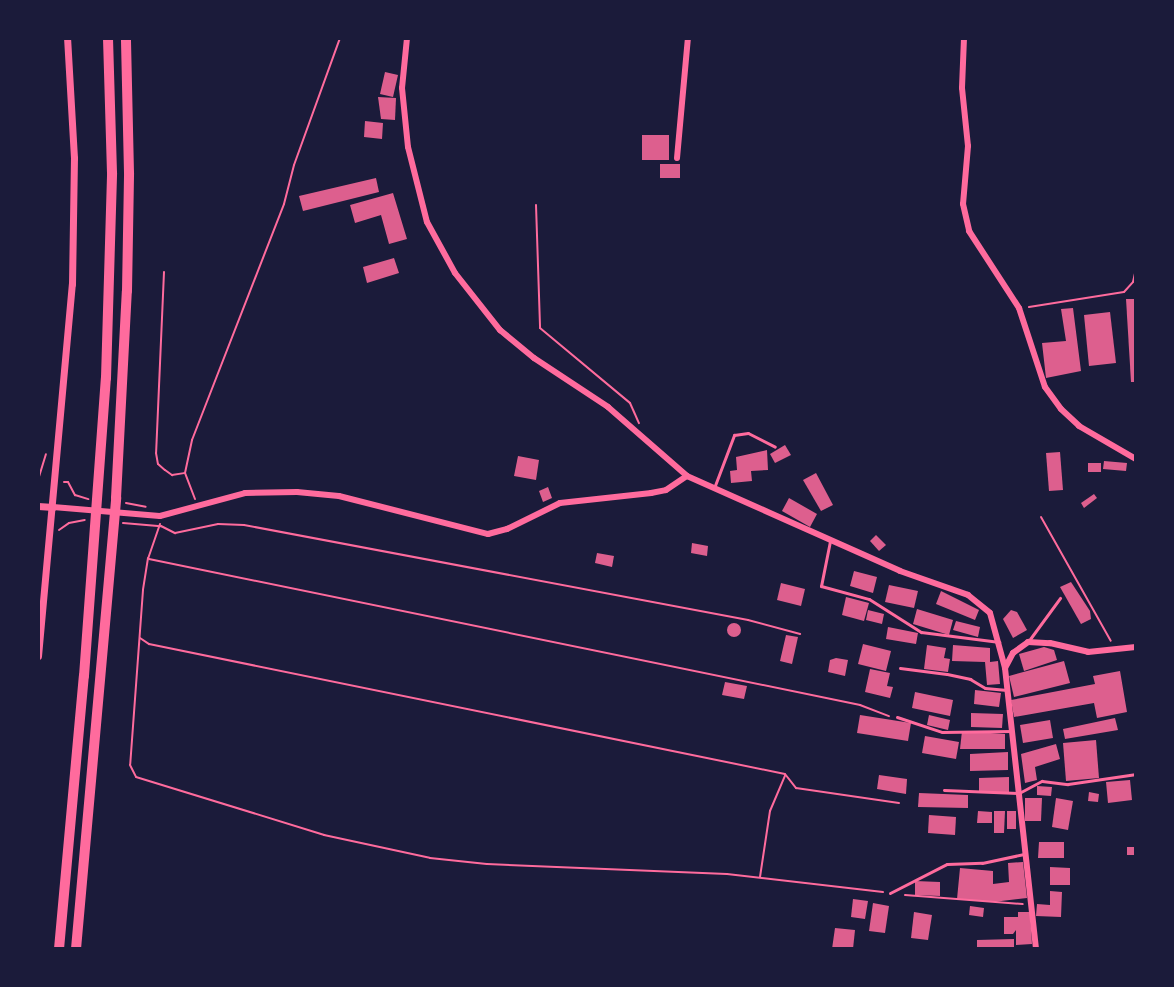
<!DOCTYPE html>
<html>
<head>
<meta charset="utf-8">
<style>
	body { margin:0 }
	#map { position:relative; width:1174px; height:987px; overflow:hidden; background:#1b1b3a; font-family:Overpass,sans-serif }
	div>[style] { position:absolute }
	.building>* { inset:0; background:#dd5f8e }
	.round { border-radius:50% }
	.path>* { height:2px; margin:-1px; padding:0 1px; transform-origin:1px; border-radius:1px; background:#ff6b9d }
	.service>* { height:3px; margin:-1.5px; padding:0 1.5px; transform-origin:1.5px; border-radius:1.5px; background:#ff6b9d }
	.minor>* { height:6px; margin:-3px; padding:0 3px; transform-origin:3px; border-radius:3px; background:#ff6b9d }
	.tertiary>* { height:7px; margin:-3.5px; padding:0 3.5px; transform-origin:3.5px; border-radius:3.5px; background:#ff6b9d }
	.trunk>* { height:10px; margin:-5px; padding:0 5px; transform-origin:5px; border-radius:5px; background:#ff6b9d }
	span { translate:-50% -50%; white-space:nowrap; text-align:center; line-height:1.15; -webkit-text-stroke:6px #1b1b3a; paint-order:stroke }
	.frame { position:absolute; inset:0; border:40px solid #1b1b3a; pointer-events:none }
</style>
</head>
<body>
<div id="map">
	<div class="building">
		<i style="clip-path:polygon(385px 72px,398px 75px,393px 97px,380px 94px)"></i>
		<i style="clip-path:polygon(378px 97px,396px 98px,395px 120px,381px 119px)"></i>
		<i style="clip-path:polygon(365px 121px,383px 123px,382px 139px,364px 137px)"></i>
		<i style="clip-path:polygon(642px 135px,669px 135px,669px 160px,642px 160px)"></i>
		<i style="clip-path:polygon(660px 164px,680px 164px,680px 178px,660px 178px)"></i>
		<i style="clip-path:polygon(376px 178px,379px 192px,303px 211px,299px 196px)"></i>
		<i style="clip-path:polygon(393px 193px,407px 239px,389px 244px,381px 215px,355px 223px,350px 205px)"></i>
		<i style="clip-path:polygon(394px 258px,399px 273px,367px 283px,363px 267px)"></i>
		<i style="clip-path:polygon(1126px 299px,1136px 299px,1136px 382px,1131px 382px)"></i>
		<i style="clip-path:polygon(1073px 308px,1081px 371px,1046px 378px,1042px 343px,1066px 341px,1061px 309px)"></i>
		<i style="clip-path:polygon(1110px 312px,1116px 363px,1089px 366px,1084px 315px)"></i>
		<i style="clip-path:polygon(785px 445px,791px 455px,775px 463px,770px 454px)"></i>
		<i style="clip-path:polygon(767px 450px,768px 470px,751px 471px,752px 481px,731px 483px,730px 471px,737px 470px,736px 457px)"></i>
		<i style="clip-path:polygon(1060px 452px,1063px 490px,1049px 491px,1046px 453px)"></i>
		<i style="clip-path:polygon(518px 456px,539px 460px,536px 480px,514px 476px)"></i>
		<i style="clip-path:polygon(1104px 461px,1127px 463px,1126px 471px,1103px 469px)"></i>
		<i style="clip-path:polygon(1088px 463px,1101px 463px,1101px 472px,1088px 472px)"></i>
		<i style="clip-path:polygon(816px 473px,833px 505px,821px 511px,803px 480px)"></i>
		<i style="clip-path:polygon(548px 487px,552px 498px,543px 502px,539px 491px)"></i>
		<i style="clip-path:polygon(1094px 494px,1097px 498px,1084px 508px,1081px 503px)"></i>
		<i style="clip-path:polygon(789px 498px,817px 514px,810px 527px,782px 511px)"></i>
		<i style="clip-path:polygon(876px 535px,886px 545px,879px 551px,870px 541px)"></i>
		<i style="clip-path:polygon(692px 543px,708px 546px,707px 556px,691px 553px)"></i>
		<i style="clip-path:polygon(597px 553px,614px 556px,612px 567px,595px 563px)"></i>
		<i style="clip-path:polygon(854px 571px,877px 577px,873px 593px,850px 586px)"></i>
		<i style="clip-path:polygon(1071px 582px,1090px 611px,1091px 619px,1081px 624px,1060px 587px)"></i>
		<i style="clip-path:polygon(781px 583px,805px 589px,801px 606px,777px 600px)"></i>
		<i style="clip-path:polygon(889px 585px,918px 591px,914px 608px,885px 602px)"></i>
		<i style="clip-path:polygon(941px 591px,979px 610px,975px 620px,936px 604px)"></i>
		<i style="clip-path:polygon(846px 597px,869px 603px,864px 621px,842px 615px)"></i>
		<i style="clip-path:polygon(917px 609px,953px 620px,949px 635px,913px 624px)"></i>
		<i style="clip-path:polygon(868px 610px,884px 614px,882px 624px,866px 620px)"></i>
		<i style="clip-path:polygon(1011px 610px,1017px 612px,1027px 630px,1013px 638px,1003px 619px)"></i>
		<i style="clip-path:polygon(956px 621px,980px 627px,978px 637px,953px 630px)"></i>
		<i class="round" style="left:727px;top:623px;width:14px;height:14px"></i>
		<i style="clip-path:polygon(888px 627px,918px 633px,916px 644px,886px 639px)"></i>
		<i style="clip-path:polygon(786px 635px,798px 637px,792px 664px,780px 661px)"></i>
		<i style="clip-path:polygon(863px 644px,891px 651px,886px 671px,858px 664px)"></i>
		<i style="clip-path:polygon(927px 645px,946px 648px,944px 658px,950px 659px,948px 672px,924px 669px)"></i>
		<i style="clip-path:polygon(953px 645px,990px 648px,990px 662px,998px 661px,1000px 684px,987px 685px,985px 662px,952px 661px)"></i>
		<i style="clip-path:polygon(1044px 647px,1054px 650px,1057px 660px,1024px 671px,1019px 654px)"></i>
		<i style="clip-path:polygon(836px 658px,848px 660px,845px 676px,828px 672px,830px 660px)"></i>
		<i style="clip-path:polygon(1064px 661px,1070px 683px,1014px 697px,1009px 676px)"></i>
		<i style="clip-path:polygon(870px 669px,890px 673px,887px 686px,893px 687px,890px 698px,865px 692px)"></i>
		<i style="clip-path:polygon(1120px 671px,1127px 712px,1097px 718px,1094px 703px,1014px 717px,1011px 700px,1095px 684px,1093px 676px)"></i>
		<i style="clip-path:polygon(725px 682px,747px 686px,744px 699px,722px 695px)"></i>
		<i style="clip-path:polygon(975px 690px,1001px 693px,999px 707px,974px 704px)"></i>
		<i style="clip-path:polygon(915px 692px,953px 700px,950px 716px,912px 708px)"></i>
		<i style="clip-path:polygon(971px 713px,1003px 714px,1002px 728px,971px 727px)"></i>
		<i style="clip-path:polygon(860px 715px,911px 723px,908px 741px,857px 733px)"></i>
		<i style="clip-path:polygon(929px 715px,950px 720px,948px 730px,927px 725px)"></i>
		<i style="clip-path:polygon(1115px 718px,1118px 730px,1065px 739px,1063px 729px)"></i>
		<i style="clip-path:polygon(1050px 720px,1053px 738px,1023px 743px,1020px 725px)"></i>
		<i style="clip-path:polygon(962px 731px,1005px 734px,1005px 749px,960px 749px)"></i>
		<i style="clip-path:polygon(925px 736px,959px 742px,956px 759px,922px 753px)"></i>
		<i style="clip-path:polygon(1096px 740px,1099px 778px,1066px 781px,1063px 743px)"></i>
		<i style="clip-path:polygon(1056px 744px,1060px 759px,1035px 767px,1037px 780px,1025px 783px,1021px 754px)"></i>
		<i style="clip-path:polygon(1008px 752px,1008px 770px,970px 771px,970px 754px)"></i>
		<i style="clip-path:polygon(879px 775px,907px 779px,906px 794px,877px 789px)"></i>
		<i style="clip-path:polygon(1009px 777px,1009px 792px,979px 793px,979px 778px)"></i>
		<i style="clip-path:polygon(1130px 780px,1132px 800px,1108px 803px,1106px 782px)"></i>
		<i style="clip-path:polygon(1037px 786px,1052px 787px,1051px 796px,1037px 795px)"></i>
		<i style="clip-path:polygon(1089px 792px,1099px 794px,1098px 802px,1088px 801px)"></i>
		<i style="clip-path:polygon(919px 793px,968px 795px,968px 808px,918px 807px)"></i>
		<i style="clip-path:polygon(1025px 798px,1042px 798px,1041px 821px,1025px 821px)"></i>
		<i style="clip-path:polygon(1056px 798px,1073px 801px,1068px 830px,1052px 827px)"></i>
		<i style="clip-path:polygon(978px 811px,992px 812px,992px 823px,977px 823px)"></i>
		<i style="clip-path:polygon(994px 811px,1005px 811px,1004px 833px,994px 833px)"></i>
		<i style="clip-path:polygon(1007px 811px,1016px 811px,1016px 829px,1007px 829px)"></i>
		<i style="clip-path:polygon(929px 815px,956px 817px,955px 835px,928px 833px)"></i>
		<i style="clip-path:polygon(1039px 842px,1064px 842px,1064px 858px,1038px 858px)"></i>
		<i style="clip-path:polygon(1127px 847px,1136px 847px,1136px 855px,1127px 855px)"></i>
		<i style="clip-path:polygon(1023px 862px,1027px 898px,993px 902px,957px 899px,960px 868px,993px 871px,993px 884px,1009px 882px,1008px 863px)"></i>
		<i style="clip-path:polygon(1050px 867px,1070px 868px,1070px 885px,1050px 885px)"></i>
		<i style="clip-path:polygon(915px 881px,940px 882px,940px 896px,915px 895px)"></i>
		<i style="clip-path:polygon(1050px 891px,1062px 892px,1061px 917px,1036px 916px,1037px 904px,1050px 905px)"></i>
		<i style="clip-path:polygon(853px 899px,868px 901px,865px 919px,851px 917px)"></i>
		<i style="clip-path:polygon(873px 903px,889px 906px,885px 933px,869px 931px)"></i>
		<i style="clip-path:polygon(970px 906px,984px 908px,983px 917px,969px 915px)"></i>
		<i style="clip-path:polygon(914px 912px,932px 915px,928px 940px,911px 938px)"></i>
		<i style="clip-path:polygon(1018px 912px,1030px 912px,1032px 944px,1016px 945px,1016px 930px,1013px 934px,1004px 934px,1004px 917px,1018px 917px)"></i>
		<i style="clip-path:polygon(835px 928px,855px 930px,853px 949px,832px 949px)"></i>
		<i style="clip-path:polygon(1014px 939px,1014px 949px,977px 949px,977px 940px)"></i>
	</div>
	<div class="path">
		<i style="left:536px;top:205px;width:123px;rotate:88.1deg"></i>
		<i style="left:540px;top:328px;width:117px;rotate:39.8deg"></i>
		<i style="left:630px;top:403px;width:22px;rotate:66deg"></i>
		<i style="left:164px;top:272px;width:181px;rotate:92.5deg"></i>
		<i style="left:156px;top:453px;width:11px;rotate:80deg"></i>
		<i style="left:158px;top:464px;width:9px;rotate:41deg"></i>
		<i style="left:165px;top:470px;width:9px;rotate:36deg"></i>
		<i style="left:172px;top:475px;width:12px;rotate:-9deg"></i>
		<i style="left:1029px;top:307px;width:96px;rotate:-9deg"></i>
		<i style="left:1124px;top:292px;width:13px;rotate:-48deg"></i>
		<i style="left:1133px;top:282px;width:13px;rotate:-77deg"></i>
		<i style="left:38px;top:480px;width:27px;rotate:-73deg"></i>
		<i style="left:64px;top:482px;width:4px"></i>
		<i style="left:68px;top:482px;width:15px;rotate:62deg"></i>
		<i style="left:75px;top:495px;width:14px;rotate:17deg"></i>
		<i style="left:195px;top:499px;width:28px;rotate:-111deg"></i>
		<i style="left:185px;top:473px;width:34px;rotate:-78deg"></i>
		<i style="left:192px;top:440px;width:253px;rotate:-68.7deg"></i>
		<i style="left:284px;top:204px;width:40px;rotate:-75.6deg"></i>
		<i style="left:294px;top:165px;width:135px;rotate:-70.1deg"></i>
		<i style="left:126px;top:503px;width:20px;rotate:11deg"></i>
		<i style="left:1041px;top:517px;width:142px;rotate:60.6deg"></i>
		<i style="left:123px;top:523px;width:38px;rotate:5deg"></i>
		<i style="left:161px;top:526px;width:16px;rotate:27deg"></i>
		<i style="left:175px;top:533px;width:44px;rotate:-11.8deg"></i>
		<i style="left:218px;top:524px;width:26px;rotate:2deg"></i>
		<i style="left:244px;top:525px;width:513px;rotate:10.67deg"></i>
		<i style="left:748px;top:620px;width:54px;rotate:15.1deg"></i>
		<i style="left:160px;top:524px;width:36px;rotate:109deg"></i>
		<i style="left:148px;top:558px;width:32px;rotate:99deg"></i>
		<i style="left:143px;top:590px;width:175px;rotate:94.2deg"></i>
		<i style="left:130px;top:765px;width:13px;rotate:63deg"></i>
		<i style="left:136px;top:777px;width:197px;rotate:17.1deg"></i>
		<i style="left:324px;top:835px;width:108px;rotate:12.2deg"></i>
		<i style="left:430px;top:858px;width:57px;rotate:6deg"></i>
		<i style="left:487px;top:864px;width:240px;rotate:2.4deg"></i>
		<i style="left:727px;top:874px;width:157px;rotate:6.6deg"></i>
		<i style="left:59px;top:530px;width:12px;rotate:-35deg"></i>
		<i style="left:69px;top:523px;width:16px;rotate:-11deg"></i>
		<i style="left:149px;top:559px;width:726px;rotate:11.6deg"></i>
		<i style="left:860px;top:705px;width:31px;rotate:21deg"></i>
		<i style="left:140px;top:638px;width:11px;rotate:34deg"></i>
		<i style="left:149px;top:644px;width:649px;rotate:11.55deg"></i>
		<i style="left:785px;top:774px;width:18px;rotate:52deg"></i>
		<i style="left:796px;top:788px;width:104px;rotate:8.3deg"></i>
		<i style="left:760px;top:877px;width:67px;rotate:-81.4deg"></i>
		<i style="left:770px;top:811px;width:39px;rotate:-67deg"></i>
		<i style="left:905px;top:895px;width:118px;rotate:4.4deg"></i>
	</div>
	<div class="service">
		<i style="left:714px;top:488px;width:57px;rotate:-69.3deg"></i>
		<i style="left:734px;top:435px;width:14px;rotate:-8deg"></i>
		<i style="left:748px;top:433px;width:30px;rotate:27deg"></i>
		<i style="left:830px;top:541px;width:46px;rotate:101.3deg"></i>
		<i style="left:821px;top:586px;width:50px;rotate:15.2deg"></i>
		<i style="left:869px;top:599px;width:62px;rotate:32.4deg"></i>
		<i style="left:921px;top:632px;width:79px;rotate:7.3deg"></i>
		<i style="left:1030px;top:639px;width:51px;rotate:-53.8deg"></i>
		<i style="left:900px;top:668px;width:47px;rotate:7.3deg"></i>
		<i style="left:947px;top:674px;width:24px;rotate:12deg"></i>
		<i style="left:970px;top:679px;width:17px;rotate:31deg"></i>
		<i style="left:985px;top:688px;width:22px;rotate:5deg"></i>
		<i style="left:897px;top:717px;width:47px;rotate:18.4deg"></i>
		<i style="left:942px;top:732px;width:70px;rotate:-0.8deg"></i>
		<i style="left:944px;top:790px;width:75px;rotate:2.3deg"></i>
		<i style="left:1019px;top:793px;width:26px;rotate:-28deg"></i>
		<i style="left:1042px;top:781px;width:26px;rotate:7deg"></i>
		<i style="left:1068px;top:784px;width:69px;rotate:-8.4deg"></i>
		<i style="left:890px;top:893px;width:64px;rotate:-27deg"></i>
		<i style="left:947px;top:864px;width:35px;rotate:-2deg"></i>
		<i style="left:982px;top:863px;width:43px;rotate:-12.1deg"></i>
	</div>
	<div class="minor">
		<i style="left:407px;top:38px;width:50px;rotate:95.7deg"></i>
		<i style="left:402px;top:88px;width:59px;rotate:84.2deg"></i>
		<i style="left:408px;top:147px;width:77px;rotate:75.8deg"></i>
		<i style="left:427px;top:222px;width:58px;rotate:61.2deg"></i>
		<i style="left:455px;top:273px;width:73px;rotate:51.7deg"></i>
		<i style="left:500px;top:330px;width:44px;rotate:39.5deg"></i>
		<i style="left:534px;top:358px;width:89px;rotate:33.5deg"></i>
		<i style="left:608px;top:407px;width:105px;rotate:41.1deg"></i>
		<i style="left:687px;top:476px;width:233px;rotate:24deg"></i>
		<i style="left:900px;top:571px;width:72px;rotate:19.4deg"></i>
		<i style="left:968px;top:595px;width:28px;rotate:39deg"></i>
		<i style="left:990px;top:613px;width:57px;rotate:74.7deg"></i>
		<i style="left:1005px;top:668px;width:283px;rotate:83.7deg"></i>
		<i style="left:964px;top:38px;width:50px;rotate:92.3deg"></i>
		<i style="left:962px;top:88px;width:58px;rotate:84.1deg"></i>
		<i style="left:968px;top:146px;width:58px;rotate:94.9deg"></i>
		<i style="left:963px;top:204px;width:28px;rotate:77deg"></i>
		<i style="left:969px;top:231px;width:92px;rotate:57deg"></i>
		<i style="left:1019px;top:308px;width:83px;rotate:71.8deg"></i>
		<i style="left:1045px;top:387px;width:27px;rotate:54deg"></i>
		<i style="left:1061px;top:409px;width:25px;rotate:43deg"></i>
		<i style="left:1079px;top:426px;width:66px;rotate:30.1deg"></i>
		<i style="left:677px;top:158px;width:121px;rotate:-84.8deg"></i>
		<i style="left:53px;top:507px;width:107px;rotate:4.8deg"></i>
		<i style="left:160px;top:516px;width:88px;rotate:-15.1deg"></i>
		<i style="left:245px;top:493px;width:52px;rotate:-1.1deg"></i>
		<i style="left:297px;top:492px;width:42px;rotate:5.4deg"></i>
		<i style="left:339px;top:496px;width:154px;rotate:14.3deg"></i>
		<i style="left:488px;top:534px;width:20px;rotate:-15deg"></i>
		<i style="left:507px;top:529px;width:59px;rotate:-26.1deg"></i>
		<i style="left:560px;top:503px;width:92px;rotate:-6.3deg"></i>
		<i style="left:651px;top:493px;width:15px;rotate:-11deg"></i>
		<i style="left:666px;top:490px;width:25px;rotate:-34deg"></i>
		<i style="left:1005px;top:668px;width:17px;rotate:-62deg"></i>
		<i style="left:1013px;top:653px;width:19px;rotate:-36deg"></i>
		<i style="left:1028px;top:642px;width:22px;rotate:3deg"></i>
		<i style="left:1050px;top:643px;width:39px;rotate:13deg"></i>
		<i style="left:1088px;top:652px;width:48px;rotate:-5.9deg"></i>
	</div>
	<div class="tertiary">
		<i style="left:38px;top:506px;width:15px;rotate:4deg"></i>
		<i style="left:38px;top:656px;width:374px;rotate:-84.8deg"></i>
		<i style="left:72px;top:284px;width:126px;rotate:-89.1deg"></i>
		<i style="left:74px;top:158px;width:120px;rotate:-93.3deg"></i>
	</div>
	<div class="trunk">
		<i style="left:59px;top:949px;width:274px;rotate:-84.8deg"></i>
		<i style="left:84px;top:676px;width:299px;rotate:-85.8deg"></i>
		<i style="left:106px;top:378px;width:205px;rotate:-88.3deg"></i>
		<i style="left:112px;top:173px;width:135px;rotate:-91.7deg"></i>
		<i style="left:76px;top:949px;width:453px;rotate:-84.9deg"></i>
		<i style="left:116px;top:498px;width:207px;rotate:-87deg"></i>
		<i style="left:127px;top:291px;width:118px;rotate:-89deg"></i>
		<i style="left:129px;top:173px;width:135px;rotate:-91.3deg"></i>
	</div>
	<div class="frame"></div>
</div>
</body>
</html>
